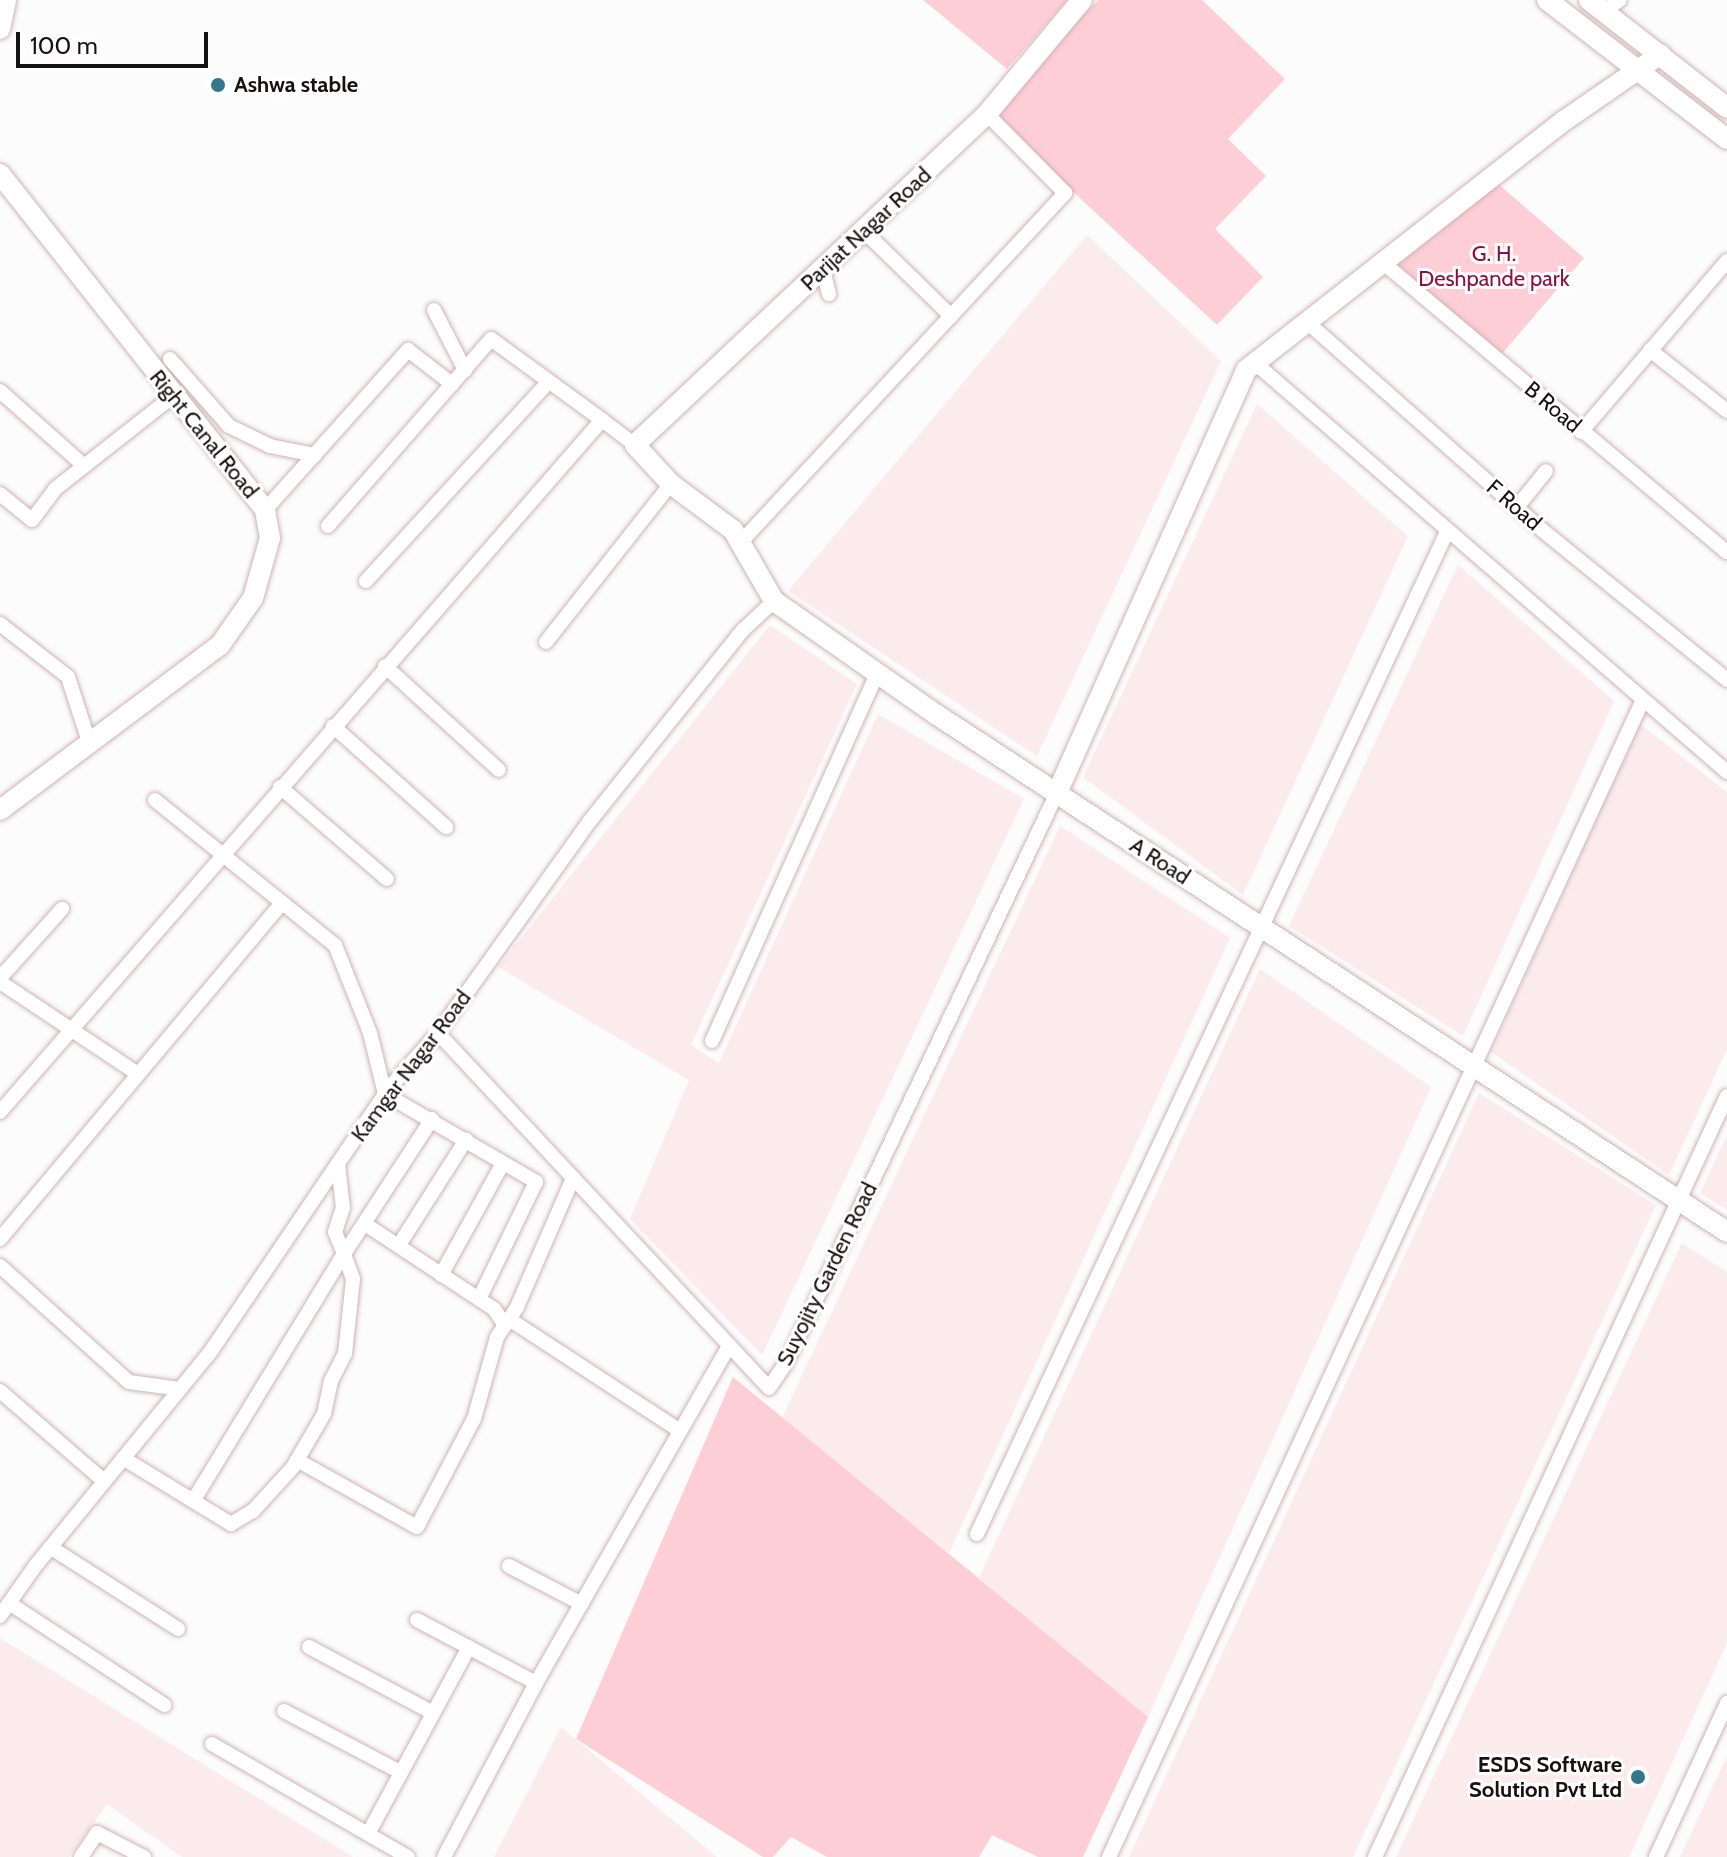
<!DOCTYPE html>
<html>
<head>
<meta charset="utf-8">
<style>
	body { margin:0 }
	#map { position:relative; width:1727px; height:1857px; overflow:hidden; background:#fcfcfc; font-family:Cabin,sans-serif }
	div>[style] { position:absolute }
	.built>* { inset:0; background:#fbebed }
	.green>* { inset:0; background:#feced6 }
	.roads { filter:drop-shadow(0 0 2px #ceb2b7) drop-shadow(0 0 2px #ceb2b7) }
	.street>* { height:14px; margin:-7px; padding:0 7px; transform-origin:7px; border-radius:7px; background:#fff }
	.secondary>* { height:20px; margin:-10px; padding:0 10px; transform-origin:10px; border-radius:10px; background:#fff }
	.dots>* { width:22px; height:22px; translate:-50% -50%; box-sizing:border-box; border:4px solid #fff; border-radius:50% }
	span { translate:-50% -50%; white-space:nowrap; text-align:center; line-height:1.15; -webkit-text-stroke:6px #fff; paint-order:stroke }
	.poi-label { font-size:22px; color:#191011; font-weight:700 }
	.left { translate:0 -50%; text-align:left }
	.right { translate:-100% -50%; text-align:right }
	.street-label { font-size:22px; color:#191011 }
	.park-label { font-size:22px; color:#8c103e }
	.scale { position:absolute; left:16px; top:32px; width:192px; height:36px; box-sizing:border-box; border:4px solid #191011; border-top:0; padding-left:10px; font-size:24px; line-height:28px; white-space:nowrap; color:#191011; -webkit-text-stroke:6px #fff; paint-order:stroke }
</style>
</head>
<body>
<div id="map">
	<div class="built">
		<i style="clip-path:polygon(1087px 235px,1221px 361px,1037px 756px,788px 591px)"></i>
		<i style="clip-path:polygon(1257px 404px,1408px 536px,1243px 895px,1083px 777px)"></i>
		<i style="clip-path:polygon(1458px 565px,1614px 701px,1463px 1036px,1289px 926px)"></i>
		<i style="clip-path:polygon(770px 625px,857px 684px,691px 1045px,719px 1063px,878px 714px,1024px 799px,762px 1355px,630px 1219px,689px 1080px,498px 967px)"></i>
		<i style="clip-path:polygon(1640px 724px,1727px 792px,1727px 1049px,1669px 1175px,1491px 1052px)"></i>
		<i style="clip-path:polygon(1060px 826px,1230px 938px,949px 1553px,782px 1418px)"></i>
		<i style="clip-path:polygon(1260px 969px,1431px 1087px,1148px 1717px,979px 1578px)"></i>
		<i style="clip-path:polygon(1479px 1093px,1656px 1205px,1353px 1857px,1129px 1857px)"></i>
		<i style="clip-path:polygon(1727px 1135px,1727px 1210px,1700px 1193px)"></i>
		<i style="clip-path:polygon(1682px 1243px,1727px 1272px,1727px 1643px,1629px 1857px,1396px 1857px)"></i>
		<i style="clip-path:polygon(0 1638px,353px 1857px,182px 1857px,107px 1804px,69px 1857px,0 1857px)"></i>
		<i style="clip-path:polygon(561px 1727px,717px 1857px,494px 1857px)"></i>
		<i style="clip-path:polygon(1727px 1756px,1727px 1857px,1680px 1857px)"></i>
	</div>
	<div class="green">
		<i style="clip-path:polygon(923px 0,1067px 0,1007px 69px)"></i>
		<i style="clip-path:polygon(1098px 0,1202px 0,1285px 79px,1228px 139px,1266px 176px,1215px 229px,1263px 277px,1217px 325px,989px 114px)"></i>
		<i style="clip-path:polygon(1497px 183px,1584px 258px,1500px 356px,1394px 261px)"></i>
		<i style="clip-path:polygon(733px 1377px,1148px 1717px,1083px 1857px,1038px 1857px,992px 1835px,979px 1857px,827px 1857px,791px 1837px,773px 1857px,763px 1857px,576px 1739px)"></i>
	</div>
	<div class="roads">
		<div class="street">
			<i style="left:1604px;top:11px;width:19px;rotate:-35deg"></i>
			<i style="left:864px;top:231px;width:122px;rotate:44.3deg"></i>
			<i style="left:1381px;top:261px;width:452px;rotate:40.1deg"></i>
			<i style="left:823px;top:270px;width:25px;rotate:76deg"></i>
			<i style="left:434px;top:310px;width:68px;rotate:62.7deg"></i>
			<i style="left:1307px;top:322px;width:314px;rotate:41.5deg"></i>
			<i style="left:1542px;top:530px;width:238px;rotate:39deg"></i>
			<i style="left:1650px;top:350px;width:98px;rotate:38.4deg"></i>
			<i style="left:170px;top:359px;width:89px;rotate:48.6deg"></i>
			<i style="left:229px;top:426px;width:46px;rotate:26deg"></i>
			<i style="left:270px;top:446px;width:46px;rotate:11.3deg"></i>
			<i style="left:1255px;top:363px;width:625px;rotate:40.91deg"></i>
			<i style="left:0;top:391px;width:111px;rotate:41.7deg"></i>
			<i style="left:1581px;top:432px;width:225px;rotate:-49.5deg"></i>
			<i style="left:0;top:494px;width:41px;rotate:39.1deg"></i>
			<i style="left:32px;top:520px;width:39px;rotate:-53deg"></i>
			<i style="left:55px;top:489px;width:150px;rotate:-38.2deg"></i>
			<i style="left:1517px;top:507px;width:46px;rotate:-51.1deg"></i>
			<i style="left:265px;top:510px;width:215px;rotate:-48.2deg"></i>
			<i style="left:408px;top:350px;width:56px;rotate:37.7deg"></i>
			<i style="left:328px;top:526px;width:248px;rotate:-48.9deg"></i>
			<i style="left:491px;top:339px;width:137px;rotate:36.1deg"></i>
			<i style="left:740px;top:543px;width:478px;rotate:-47.1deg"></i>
			<i style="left:1065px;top:193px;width:111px;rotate:-134.6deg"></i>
			<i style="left:366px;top:581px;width:271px;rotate:-47.5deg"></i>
			<i style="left:0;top:624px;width:86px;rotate:37.9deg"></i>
			<i style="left:68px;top:677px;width:68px;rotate:72.1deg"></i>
			<i style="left:546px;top:642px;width:201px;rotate:-51.7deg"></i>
			<i style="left:385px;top:666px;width:154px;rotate:42.4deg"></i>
			<i style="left:333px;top:726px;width:152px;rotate:41.8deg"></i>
			<i style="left:280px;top:787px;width:141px;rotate:40.7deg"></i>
			<i style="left:155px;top:800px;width:231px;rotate:38.9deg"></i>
			<i style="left:335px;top:945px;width:95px;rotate:68.3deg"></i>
			<i style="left:370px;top:1033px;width:63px;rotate:76.2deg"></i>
			<i style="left:385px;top:1094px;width:175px;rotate:30.2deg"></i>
			<i style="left:536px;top:1182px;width:130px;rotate:116deg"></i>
			<i style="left:0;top:978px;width:93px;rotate:-48.1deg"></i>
			<i style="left:0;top:982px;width:166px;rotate:33.7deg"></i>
			<i style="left:438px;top:1033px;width:485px;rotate:47deg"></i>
			<i style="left:769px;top:1388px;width:32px;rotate:-56deg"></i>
			<i style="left:787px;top:1361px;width:629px;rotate:-64.58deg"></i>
			<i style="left:712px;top:1041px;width:403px;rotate:-65.8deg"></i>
			<i style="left:0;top:1112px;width:917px;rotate:-48.98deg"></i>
			<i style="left:602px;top:420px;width:41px;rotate:37.1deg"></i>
			<i style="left:365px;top:1224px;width:154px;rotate:33.4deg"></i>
			<i style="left:494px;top:1309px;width:18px;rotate:56deg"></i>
			<i style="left:504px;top:1324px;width:7px;rotate:-45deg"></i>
			<i style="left:509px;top:1319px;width:204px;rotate:33.2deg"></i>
			<i style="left:0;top:1239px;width:439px;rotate:-50deg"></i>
			<i style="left:399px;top:1245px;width:125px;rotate:-57.5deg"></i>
			<i style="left:0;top:1266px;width:173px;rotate:42deg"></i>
			<i style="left:129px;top:1382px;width:51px;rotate:7.8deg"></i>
			<i style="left:441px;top:1275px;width:128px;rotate:-61deg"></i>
			<i style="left:0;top:1391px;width:138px;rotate:40.9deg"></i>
			<i style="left:123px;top:1458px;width:127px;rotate:31.4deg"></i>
			<i style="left:231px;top:1524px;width:26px;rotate:-31deg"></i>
			<i style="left:253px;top:1511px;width:59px;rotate:-47.7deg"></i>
			<i style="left:293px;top:1467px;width:61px;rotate:-59.7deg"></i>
			<i style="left:324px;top:1414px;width:34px;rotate:-78deg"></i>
			<i style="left:331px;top:1381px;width:30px;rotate:-63deg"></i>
			<i style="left:345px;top:1354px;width:75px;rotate:-83.9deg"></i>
			<i style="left:353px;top:1279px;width:27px;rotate:-110deg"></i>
			<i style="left:344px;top:1254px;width:161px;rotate:-56.9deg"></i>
			<i style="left:297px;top:1460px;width:137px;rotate:29.2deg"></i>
			<i style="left:417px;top:1527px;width:122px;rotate:-62.2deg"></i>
			<i style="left:474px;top:1419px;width:85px;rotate:-74.3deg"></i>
			<i style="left:497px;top:1337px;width:36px;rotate:-56deg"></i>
			<i style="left:517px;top:1307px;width:141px;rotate:-66.5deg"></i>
			<i style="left:193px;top:1501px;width:289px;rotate:-58.6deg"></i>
			<i style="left:344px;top:1254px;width:24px;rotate:-112deg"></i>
			<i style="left:335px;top:1232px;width:25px;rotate:-72deg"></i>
			<i style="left:343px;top:1208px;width:44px;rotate:-96.5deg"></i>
			<i style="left:977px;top:1534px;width:1105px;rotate:-64.87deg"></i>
			<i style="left:50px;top:1547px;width:152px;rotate:32.6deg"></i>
			<i style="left:509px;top:1566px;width:82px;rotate:27.5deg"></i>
			<i style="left:9px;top:1603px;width:186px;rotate:33.3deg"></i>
			<i style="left:0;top:1616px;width:62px;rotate:-54.8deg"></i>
			<i style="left:36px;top:1565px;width:273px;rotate:-50.7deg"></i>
			<i style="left:209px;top:1354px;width:323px;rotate:-55.9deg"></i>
			<i style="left:390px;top:1087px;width:72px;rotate:-48.4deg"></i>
			<i style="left:438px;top:1033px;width:259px;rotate:-54.4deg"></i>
			<i style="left:589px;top:822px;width:246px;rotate:-51.3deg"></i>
			<i style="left:743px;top:630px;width:42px;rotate:-43.1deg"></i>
			<i style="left:417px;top:1620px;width:135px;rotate:27.9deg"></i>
			<i style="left:309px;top:1647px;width:138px;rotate:28deg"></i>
			<i style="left:284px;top:1711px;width:131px;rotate:27.7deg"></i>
			<i style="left:212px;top:1744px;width:226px;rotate:30deg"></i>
			<i style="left:369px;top:1832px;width:210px;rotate:-61.6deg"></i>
			<i style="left:81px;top:1857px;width:29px;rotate:-56deg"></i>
			<i style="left:97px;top:1833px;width:53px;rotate:27.1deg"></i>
			<i style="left:444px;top:1857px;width:197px;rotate:-62.1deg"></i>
			<i style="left:536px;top:1683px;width:388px;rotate:-60.2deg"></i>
			<i style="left:1109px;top:1857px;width:1272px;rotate:-65.23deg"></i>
			<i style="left:1375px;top:1857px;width:838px;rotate:-65.18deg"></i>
			<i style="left:1656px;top:1857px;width:170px;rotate:-65.2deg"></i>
		</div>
		<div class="secondary">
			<i style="left:1082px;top:0;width:148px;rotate:129.8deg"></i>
			<i style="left:987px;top:114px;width:483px;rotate:136.8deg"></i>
			<i style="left:635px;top:445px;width:53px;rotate:47.3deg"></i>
			<i style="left:671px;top:484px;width:77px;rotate:36.6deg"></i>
			<i style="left:733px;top:530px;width:82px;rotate:60deg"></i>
			<i style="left:774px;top:601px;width:199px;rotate:35deg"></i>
			<i style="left:937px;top:715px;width:944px;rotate:33.2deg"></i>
			<i style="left:1547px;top:0;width:227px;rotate:37.7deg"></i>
			<i style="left:1589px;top:0;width:175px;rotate:38deg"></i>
			<i style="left:0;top:29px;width:30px;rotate:-78deg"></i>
			<i style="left:0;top:174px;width:428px;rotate:51.7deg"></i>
			<i style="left:265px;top:510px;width:28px;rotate:80deg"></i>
			<i style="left:270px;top:538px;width:62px;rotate:105.8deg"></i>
			<i style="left:253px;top:598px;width:57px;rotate:125.1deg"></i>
			<i style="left:220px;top:645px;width:275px;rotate:143.1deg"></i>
			<i style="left:1057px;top:793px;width:463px;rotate:-65.9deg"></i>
			<i style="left:1246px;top:370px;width:405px;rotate:-38.1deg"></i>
			<i style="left:1565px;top:120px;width:116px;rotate:-34.5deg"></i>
		</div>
	</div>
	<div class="dots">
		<i style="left:218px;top:85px;background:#347788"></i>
		<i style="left:1638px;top:1777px;background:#347788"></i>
	</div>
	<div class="poi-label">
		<span class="left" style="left:234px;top:85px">Ashwa stable</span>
		<span class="right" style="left:1622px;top:1777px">ESDS Software<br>Solution Pvt Ltd</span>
	</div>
	<div class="street-label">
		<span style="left:866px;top:229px;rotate:-43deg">Parijat Nagar Road</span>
		<span style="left:1553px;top:407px;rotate:40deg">B Road</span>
		<span style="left:204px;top:434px;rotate:51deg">Right Canal Road</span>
		<span style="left:1514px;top:505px;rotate:41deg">F Road</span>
		<span style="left:1160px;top:861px;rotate:33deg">A Road</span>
		<span style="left:411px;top:1066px;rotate:-53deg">Kamgar Nagar Road</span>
		<span style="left:827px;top:1274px;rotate:-64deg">Suyojity Garden Road</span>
	</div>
	<div class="park-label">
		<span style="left:1494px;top:266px">G. H.<br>Deshpande park</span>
	</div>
	<div class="scale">100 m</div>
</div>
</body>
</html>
